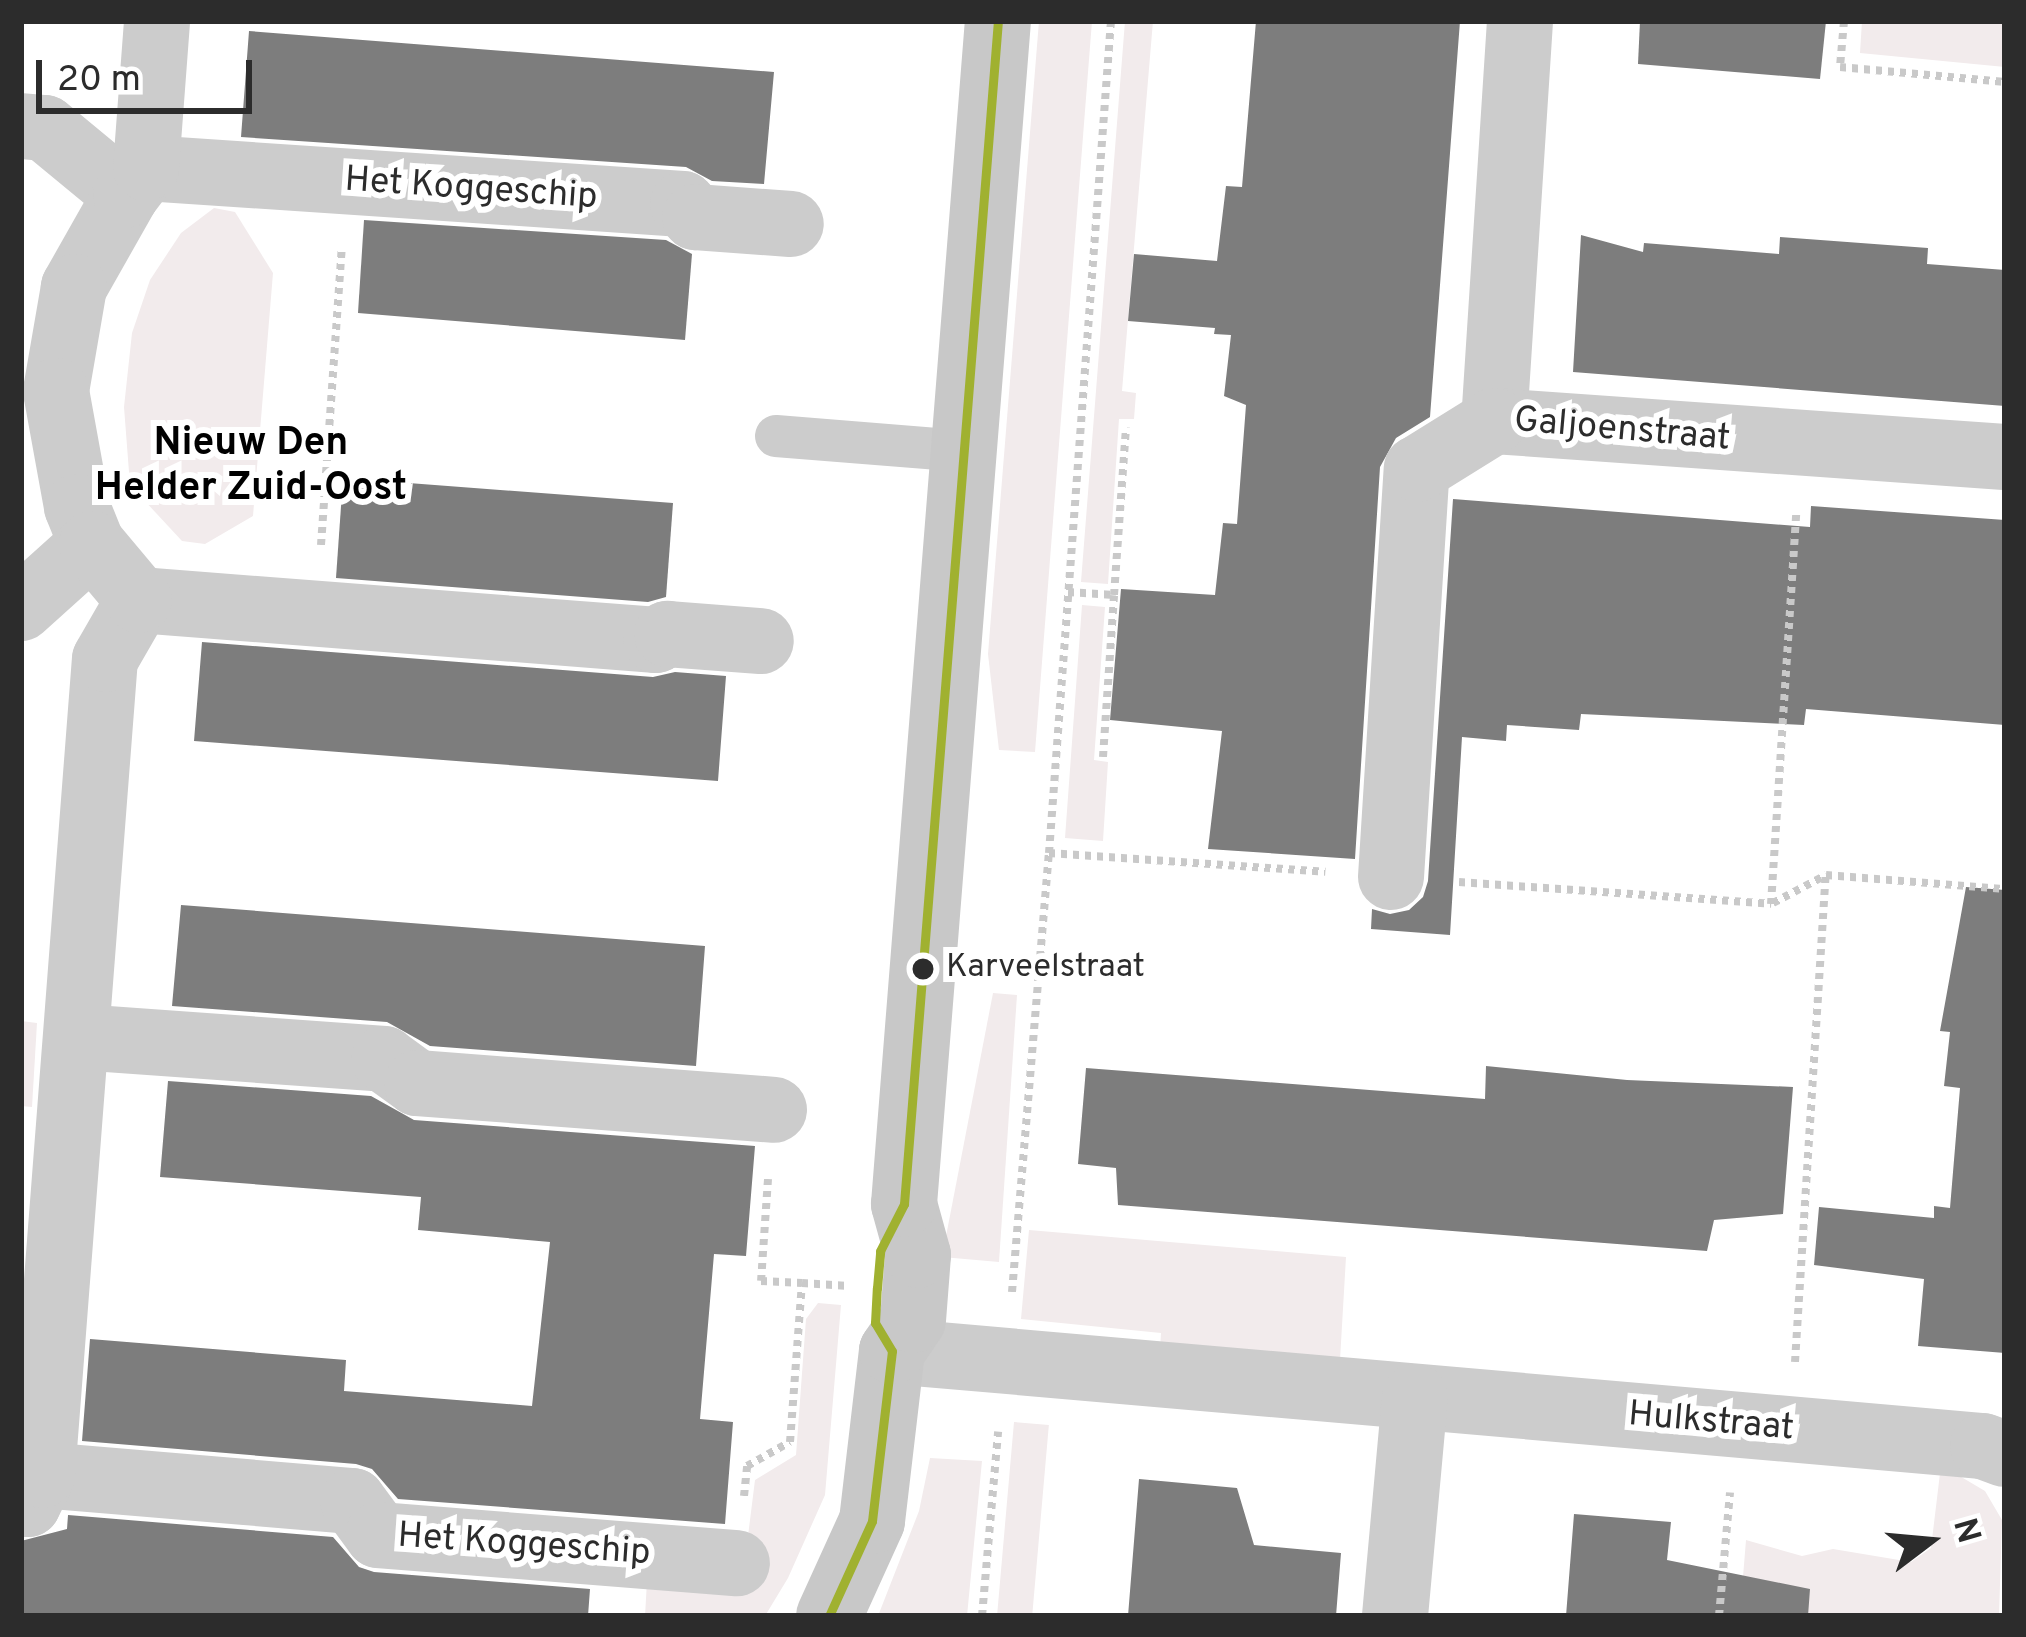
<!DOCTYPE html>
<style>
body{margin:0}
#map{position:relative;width:2026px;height:1637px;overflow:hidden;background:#fff;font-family:Overpass,sans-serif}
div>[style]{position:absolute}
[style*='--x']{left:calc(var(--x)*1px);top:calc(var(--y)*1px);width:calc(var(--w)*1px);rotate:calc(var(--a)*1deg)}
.green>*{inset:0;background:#f2ebec;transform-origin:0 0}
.building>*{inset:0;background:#7d7d7d}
.path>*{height:8px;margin-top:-4px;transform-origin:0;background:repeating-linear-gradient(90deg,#c9c9c9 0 6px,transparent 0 12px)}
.lane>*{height:42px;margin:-21px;padding:0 21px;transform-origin:21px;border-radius:21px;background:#ccc}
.street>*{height:66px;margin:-33px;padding:0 33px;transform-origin:33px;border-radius:33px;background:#ccc}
.secondary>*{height:66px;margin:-33px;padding:0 33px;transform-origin:33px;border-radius:33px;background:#c8c8c8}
.bus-1>*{height:9px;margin:-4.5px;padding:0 4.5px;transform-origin:4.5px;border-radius:4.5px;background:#a0b130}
.dots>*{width:33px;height:33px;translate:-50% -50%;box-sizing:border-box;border:6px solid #fff;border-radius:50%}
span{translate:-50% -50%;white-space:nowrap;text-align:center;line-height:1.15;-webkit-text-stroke:12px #fff;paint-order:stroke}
.bus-label{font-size:33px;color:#2c2c2c}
.left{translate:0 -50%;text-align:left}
.street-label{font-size:36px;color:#2c2c2c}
.neighbourhood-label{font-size:39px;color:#000;font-weight:700}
.frame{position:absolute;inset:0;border:24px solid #2c2c2c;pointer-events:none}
.north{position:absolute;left:1870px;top:1481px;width:120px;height:120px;-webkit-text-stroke:9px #fff;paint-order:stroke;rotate:74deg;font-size:33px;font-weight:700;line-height:48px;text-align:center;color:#2c2c2c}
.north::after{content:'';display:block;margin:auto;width:42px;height:54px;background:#2c2c2c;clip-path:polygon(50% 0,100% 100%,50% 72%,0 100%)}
.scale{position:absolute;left:36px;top:60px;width:216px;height:54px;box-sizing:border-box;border:6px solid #2c2c2c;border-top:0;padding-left:15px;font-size:36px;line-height:42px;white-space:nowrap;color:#2c2c2c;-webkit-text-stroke:9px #fff;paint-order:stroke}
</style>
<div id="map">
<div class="green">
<div style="clip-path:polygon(1039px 21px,1092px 21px,1035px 752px,999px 750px,988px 654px)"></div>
<div style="clip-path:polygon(1125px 21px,1153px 21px,1122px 391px,1136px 393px,1134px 419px,1119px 419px,1108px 584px,1081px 582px)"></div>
<div style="clip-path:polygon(1862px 21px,2005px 21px,2005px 67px,1860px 53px)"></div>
<div style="clip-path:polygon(214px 208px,235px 212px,273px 273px,253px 516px,205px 544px,182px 541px,130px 485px,124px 407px,132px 333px,150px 280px,181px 233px)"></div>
<div style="clip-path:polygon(1082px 605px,1105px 607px,1094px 760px,1108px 762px,1103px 841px,1065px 838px)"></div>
<div style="clip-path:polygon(993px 993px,1017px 995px,999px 1262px,942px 1257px)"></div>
<div style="clip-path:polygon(21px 1021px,37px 1023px,32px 1107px,21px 1106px)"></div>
<div style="clip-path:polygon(1029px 1230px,1346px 1257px,1340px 1360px,1160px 1349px,1161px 1333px,1021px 1319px)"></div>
<div style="clip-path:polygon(818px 1303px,841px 1305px,825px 1495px,788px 1578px,765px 1616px,645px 1616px,647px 1581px,742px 1584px,755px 1480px,796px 1455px,806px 1319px)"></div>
<div style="left:1014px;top:1422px;width:35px;height:194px;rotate:5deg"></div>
<div style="clip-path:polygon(930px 1458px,982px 1461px,967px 1616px,878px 1616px,919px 1511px)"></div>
<div style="clip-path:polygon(1941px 1465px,1985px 1491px,2002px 1520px,1999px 1616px,1766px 1616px,1743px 1577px,1746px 1540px,1802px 1556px,1833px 1549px,1911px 1562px,1931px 1548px)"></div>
</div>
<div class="building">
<div style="clip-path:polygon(1256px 21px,1460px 21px,1430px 417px,1396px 438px,1380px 467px,1355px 859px,1208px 849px,1222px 731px,1110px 720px,1121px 589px,1215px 595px,1223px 523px,1237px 524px,1246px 405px,1224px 396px,1231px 335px,1214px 334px,1215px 328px,1128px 321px,1134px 254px,1217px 261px,1226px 186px,1242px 187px)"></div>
<div style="clip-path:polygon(1640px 21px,1826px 21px,1820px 79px,1638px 64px)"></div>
<div style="clip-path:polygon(249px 31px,774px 72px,764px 184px,712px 181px,686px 167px,241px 137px)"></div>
<div style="clip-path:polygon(364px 220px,666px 240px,692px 254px,685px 340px,358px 313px)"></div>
<div style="clip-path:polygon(1581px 235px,1643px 252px,1644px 243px,1779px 254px,1780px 237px,1928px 248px,1927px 264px,2005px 270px,2005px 406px,1573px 372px)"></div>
<div style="clip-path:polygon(343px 478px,673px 503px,666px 597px,648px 602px,336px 578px)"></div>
<div style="clip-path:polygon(1453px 499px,1810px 527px,1811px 506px,2005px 520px,2005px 725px,1806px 709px,1804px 725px,1581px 714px,1579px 730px,1507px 725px,1506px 741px,1462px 737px,1450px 935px,1371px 929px,1372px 909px,1390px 914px,1409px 910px,1423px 897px,1428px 881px)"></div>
<div style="clip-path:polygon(202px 642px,653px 677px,675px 672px,726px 676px,718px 781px,194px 741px)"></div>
<div style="clip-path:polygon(1966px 887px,2005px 890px,2005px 1353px,1918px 1346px,1924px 1279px,1814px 1265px,1819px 1207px,1934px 1218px,1934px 1206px,1950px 1208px,1960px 1088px,1944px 1086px,1950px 1032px,1940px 1031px)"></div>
<div style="clip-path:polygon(181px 905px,705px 946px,696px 1066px,430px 1046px,387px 1022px,172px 1006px)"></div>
<div style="clip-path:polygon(1486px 1066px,1627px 1080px,1793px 1087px,1783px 1214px,1714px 1220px,1707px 1251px,1118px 1205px,1116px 1168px,1078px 1164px,1086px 1068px,1485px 1099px)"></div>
<div style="clip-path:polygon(168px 1081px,371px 1096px,414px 1120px,755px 1146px,746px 1256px,714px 1254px,700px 1419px,733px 1422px,725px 1524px,398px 1499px,372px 1469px,356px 1464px,82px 1441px,90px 1339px,346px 1360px,344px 1391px,532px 1406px,550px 1242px,418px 1230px,421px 1197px,160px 1177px)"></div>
<div style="clip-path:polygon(1139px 1479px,1237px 1488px,1254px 1545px,1341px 1553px,1336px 1616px,1128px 1616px)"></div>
<div style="clip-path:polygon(1574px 1514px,1671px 1522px,1667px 1560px,1810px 1589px,1808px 1616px,1566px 1616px)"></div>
<div style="clip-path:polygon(68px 1515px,333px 1537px,359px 1567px,374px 1572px,590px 1589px,588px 1616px,21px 1616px,21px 1541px,67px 1529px)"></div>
</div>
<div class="path">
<div style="--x:1844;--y:21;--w:46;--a:95"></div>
<div style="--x:1840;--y:67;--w:166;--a:5.2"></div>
<div style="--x:321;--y:545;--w:298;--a:-86"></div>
<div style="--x:1068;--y:592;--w:46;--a:3.7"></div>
<div style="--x:1114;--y:595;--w:168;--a:-85.9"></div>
<div style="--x:1103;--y:757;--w:162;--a:-86.1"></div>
<div style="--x:1049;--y:853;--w:834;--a:-85.74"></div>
<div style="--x:1459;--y:882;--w:313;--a:4"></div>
<div style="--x:1771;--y:904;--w:392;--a:-86.3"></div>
<div style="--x:1773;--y:903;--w:60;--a:-27.8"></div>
<div style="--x:768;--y:1179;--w:102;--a:93.9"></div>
<div style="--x:761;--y:1281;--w:41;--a:2.8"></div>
<div style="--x:1012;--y:1292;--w:441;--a:-85.2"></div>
<div style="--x:1049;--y:853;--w:277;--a:3.9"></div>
<div style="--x:1795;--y:1362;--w:488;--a:-86.4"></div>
<div style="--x:1826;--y:875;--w:180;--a:4.5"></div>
<div style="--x:744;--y:1496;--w:30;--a:-84"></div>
<div style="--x:747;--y:1466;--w:49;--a:-29.2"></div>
<div style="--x:790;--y:1442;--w:159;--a:-85.7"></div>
<div style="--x:802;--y:1283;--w:47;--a:3.7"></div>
<div style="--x:982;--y:1616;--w:185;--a:-85"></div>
<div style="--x:1719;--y:1616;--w:124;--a:-84.9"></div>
</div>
<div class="lane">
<div style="--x:776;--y:436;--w:189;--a:4.6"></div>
</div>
<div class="street">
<div style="--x:1520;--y:21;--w:401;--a:93.7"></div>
<div style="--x:1494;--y:421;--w:512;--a:4.03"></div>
<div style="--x:21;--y:126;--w:24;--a:5"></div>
<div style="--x:45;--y:128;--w:105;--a:39.6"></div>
<div style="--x:126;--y:195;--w:106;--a:119.5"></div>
<div style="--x:74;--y:287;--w:106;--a:99.8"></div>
<div style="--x:56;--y:391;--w:118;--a:79.7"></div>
<div style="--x:77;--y:507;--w:40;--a:68"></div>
<div style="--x:92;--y:544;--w:96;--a:138"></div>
<div style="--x:146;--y:168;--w:538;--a:3.84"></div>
<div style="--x:683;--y:204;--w:18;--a:47"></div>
<div style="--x:695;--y:217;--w:96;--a:4.2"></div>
<div style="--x:126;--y:195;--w:34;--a:-53"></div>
<div style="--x:146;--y:168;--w:147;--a:-85.7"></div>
<div style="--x:139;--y:600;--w:519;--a:4.42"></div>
<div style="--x:656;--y:640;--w:13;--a:-29"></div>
<div style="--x:667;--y:634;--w:94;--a:4.3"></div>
<div style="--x:1391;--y:877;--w:409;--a:-86.4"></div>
<div style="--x:1417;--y:469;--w:91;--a:-31.9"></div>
<div style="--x:79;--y:1037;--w:306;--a:4.1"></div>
<div style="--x:384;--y:1059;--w:41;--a:36"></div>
<div style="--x:417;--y:1083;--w:358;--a:4.3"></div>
<div style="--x:892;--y:1351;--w:1095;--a:4.98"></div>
<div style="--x:1983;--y:1446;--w:23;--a:20"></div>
<div style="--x:42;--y:1475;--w:312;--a:4.8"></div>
<div style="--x:353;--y:1501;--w:42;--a:53.7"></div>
<div style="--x:378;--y:1535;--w:360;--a:4.5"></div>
<div style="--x:21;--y:1503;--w:7;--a:8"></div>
<div style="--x:28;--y:1504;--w:32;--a:-64"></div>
<div style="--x:42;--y:1475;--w:818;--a:-85.59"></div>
<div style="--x:105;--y:659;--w:68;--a:-60"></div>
<div style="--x:139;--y:600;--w:73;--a:-130"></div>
<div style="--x:1395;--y:1616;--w:220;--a:-84.8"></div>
</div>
<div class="secondary">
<div style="--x:829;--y:1616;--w:104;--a:-65.6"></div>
<div style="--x:872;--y:1521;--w:171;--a:-83.3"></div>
<div style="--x:892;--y:1351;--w:37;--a:-56"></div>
<div style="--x:913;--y:1320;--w:65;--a:-85.6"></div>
<div style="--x:918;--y:1255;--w:53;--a:-105.4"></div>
<div style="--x:904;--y:1204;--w:1187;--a:-85.46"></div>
</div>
<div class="bus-1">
<div style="--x:829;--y:1616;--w:104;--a:-65.6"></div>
<div style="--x:872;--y:1521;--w:171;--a:-83.3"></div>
<div style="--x:892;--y:1351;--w:33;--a:-121"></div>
<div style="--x:875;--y:1323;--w:35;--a:-87"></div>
<div style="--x:877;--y:1288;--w:37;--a:-85"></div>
<div style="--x:880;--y:1251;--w:53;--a:-62.9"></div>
<div style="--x:904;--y:1204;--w:1187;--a:-85.46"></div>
</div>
<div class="dots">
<div style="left:923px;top:969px;background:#2c2c2c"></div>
</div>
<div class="bus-label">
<span class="left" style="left:946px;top:969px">Karveelstraat</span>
</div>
<div class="street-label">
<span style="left:471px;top:190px;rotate:4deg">Het Koggeschip</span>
<span style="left:1622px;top:431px;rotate:5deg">Galjoenstraat</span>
<span style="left:1711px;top:1423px;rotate:5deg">Hulkstraat</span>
<span style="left:524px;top:1546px;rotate:4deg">Het Koggeschip</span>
</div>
<div class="neighbourhood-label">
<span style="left:251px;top:468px">Nieuw Den<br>Helder Zuid-Oost</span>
</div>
<div class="frame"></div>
<div class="north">N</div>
<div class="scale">20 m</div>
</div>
